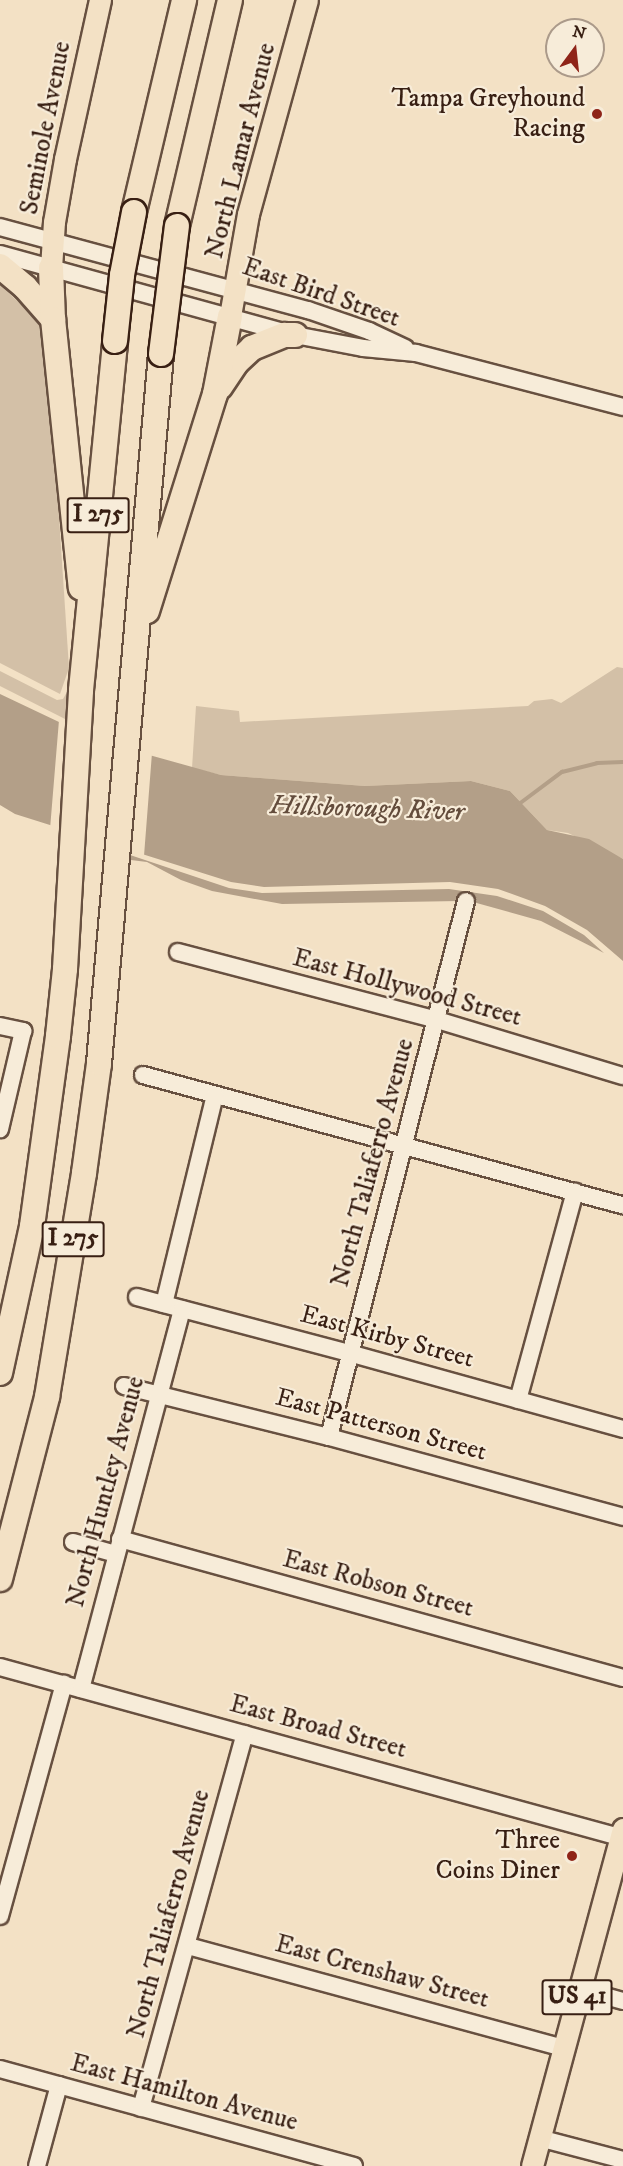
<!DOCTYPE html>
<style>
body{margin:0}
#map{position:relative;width:623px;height:2166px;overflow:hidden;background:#f3e1c5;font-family:"IM FELL DW Pica",serif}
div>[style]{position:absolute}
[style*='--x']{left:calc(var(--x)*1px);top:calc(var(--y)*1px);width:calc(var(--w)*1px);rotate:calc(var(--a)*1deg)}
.green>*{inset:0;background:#d3c0a7}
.water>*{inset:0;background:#b39f88}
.pier>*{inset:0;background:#f3e1c5}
.stream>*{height:4px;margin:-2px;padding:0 2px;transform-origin:2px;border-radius:2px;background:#b39f88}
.roads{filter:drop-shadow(2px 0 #675040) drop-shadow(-2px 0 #675040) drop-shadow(0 2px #675040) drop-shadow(0 -2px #675040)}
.minor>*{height:16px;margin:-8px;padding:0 8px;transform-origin:8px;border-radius:8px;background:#f7ecd9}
.major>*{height:21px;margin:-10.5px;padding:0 10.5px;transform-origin:10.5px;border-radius:10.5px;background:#f3e1c5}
.highway>*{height:24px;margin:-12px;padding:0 12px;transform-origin:12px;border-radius:12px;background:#f3e1c5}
.bridges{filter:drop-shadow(2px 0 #381f13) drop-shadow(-2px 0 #381f13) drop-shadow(0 2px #381f13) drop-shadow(0 -2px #381f13)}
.highway-bridge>*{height:24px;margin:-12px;padding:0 12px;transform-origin:12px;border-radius:12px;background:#f3e1c5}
.dots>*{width:16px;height:16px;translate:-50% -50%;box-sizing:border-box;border:3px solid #f7ecd9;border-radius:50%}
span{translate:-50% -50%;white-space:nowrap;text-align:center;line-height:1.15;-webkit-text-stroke:4.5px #f7ecd9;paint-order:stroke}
.shield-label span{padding:2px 4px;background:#f7ecd9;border:2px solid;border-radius:4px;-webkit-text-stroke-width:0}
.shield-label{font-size:24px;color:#381f13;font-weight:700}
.poi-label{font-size:26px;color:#381f13}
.right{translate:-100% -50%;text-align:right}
.street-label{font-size:26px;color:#381f13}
.water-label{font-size:27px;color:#634c3c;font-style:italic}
.north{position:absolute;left:545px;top:18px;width:60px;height:60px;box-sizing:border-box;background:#f7ecd9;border:2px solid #ab9a8a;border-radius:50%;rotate:15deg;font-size:16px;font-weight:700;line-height:24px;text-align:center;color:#381f13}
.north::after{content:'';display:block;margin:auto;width:21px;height:27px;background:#8f2418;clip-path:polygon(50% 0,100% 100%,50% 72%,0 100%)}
</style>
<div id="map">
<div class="green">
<div style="clip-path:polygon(0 285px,27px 310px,47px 335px,69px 668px,60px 694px,0 663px)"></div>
<div style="clip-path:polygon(617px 667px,623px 668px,623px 859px,568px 833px,547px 830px,510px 791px,471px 781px,365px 786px,221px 775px,192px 768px,196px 706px,239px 711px,240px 722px,528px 706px,534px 701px,552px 699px,561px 703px)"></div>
<div style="clip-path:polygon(0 671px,57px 700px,63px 699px,67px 692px,67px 720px,0 686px)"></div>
</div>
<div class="water">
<div style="clip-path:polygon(0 694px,99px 741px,221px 775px,365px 786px,471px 781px,510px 791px,547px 830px,589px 839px,623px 859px,623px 961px,587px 930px,545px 906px,498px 889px,450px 882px,264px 887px,231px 882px,15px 814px,0 805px)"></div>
<div style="clip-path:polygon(124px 853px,229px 888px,262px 893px,449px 889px,497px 896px,543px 911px,584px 935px,604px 953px,541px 921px,473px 902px,474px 896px,462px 893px,459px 901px,282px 904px,212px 891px,181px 880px,147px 862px,123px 859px)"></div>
</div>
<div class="pier">
<div style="clip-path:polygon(59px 720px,100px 738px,152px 753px,144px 856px,50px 829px)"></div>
</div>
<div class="stream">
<div style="--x:519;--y:804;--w:54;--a:-36.7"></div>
<div style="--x:562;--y:772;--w:36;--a:-14"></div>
<div style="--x:597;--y:763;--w:26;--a:-2"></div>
</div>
<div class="roads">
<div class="minor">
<div style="--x:0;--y:227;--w:319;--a:15.1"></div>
<div style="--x:308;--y:310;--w:65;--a:19"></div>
<div style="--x:369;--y:331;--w:40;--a:25"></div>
<div style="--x:0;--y:254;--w:306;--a:15.4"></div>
<div style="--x:295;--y:335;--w:69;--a:10.8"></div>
<div style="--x:363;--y:348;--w:53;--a:5.4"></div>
<div style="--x:416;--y:353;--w:214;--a:14.6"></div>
<div style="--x:178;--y:952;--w:268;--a:14.7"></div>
<div style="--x:437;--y:1020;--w:194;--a:16.8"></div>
<div style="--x:0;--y:1026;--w:24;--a:12"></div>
<div style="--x:23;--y:1031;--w:101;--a:103.2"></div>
<div style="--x:143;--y:1075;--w:497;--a:15.2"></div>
<div style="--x:137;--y:1297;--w:219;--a:14.8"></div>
<div style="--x:349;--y:1353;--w:284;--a:15.5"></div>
<div style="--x:164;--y:1304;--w:215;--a:-76.3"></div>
<div style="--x:124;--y:1386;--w:211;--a:14"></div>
<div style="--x:329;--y:1437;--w:305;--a:15.2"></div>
<div style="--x:518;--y:1400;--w:216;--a:-74.7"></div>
<div style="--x:329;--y:1437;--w:553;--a:-75.66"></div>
<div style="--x:120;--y:1539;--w:522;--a:15.45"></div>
<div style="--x:73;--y:1542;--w:45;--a:15.6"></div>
<div style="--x:0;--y:1667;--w:646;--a:15.35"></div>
<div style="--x:81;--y:1689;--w:393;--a:-75.1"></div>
<div style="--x:0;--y:1916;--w:241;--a:-74.6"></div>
<div style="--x:188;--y:1946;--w:390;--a:15.2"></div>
<div style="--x:580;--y:1989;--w:45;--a:15.6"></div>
<div style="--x:0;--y:2069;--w:367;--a:15.3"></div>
<div style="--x:141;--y:2108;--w:388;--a:-74.5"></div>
<div style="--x:539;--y:2138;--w:87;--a:14.7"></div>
<div style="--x:37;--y:2166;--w:84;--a:-74.8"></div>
</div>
<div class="major">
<div style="--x:51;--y:268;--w:46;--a:-86.3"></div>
<div style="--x:54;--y:222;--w:64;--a:-80.1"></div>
<div style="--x:65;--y:159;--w:163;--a:-77.6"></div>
<div style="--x:230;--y:316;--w:104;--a:-80"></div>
<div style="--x:248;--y:214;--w:222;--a:-74.6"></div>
<div style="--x:532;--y:2166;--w:349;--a:-74.9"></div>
</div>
<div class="highway">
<div style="--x:134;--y:212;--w:218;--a:-76.7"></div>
<div style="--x:177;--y:226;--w:232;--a:-76.8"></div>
<div style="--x:0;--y:266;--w:33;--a:40"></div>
<div style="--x:25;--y:287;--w:43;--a:48.8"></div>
<div style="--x:51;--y:268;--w:51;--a:87.8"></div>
<div style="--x:53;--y:319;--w:270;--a:84.1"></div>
<div style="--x:220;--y:387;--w:30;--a:-56"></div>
<div style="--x:237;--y:362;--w:21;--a:-43"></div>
<div style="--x:252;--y:348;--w:35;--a:-22"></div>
<div style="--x:285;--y:335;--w:10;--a:0"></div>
<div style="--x:147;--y:611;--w:227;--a:-72.6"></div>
<div style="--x:215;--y:394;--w:79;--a:-79.1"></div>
<div style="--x:0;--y:1373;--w:150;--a:-77.7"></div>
<div style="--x:32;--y:1226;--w:192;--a:-82.2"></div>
<div style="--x:58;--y:1036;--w:67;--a:-84"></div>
<div style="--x:65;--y:969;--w:279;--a:-86.7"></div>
<div style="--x:81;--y:690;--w:351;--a:-84.4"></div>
<div style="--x:0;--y:1579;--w:188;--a:-75.5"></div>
<div style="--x:47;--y:1397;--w:227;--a:-80.6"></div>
<div style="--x:84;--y:1173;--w:111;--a:-82.2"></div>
<div style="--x:99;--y:1063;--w:712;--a:-85"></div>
</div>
</div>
<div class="bridges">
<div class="highway-bridge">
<div style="--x:115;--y:341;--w:66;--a:-83.9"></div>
<div style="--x:122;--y:275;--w:64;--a:-79.2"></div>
<div style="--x:161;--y:354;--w:129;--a:-82.9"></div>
</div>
</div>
<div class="dots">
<div style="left:597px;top:114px;background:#8f2418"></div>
<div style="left:572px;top:1856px;background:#8f2418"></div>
</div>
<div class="shield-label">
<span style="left:98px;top:515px">I 275</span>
<span style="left:73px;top:1239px">I 275</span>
<span style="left:577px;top:1997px">US 41</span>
</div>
<div class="poi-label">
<span class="right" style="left:585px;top:114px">Tampa Greyhound<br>Racing</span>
<span class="right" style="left:560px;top:1856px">Three<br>Coins Diner</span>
</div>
<div class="street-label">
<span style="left:46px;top:128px;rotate:-79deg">Seminole Avenue</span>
<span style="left:241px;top:151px;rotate:-76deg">North Lamar Avenue</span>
<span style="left:321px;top:293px;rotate:19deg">East Bird Street</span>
<span style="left:407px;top:988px;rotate:15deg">East Hollywood Street</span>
<span style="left:373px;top:1163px;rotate:-75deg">North Taliaferro Avenue</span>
<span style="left:387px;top:1337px;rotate:15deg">East Kirby Street</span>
<span style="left:381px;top:1425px;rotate:15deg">East Patterson Street</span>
<span style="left:106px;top:1492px;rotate:-75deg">North Huntley Avenue</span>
<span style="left:378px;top:1584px;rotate:15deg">East Robson Street</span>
<span style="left:318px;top:1727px;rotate:15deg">East Broad Street</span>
<span style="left:169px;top:1914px;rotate:-75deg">North Taliaferro Avenue</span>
<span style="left:382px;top:1972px;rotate:15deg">East Crenshaw Street</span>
<span style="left:184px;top:2093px;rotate:15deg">East Hamilton Avenue</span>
</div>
<div class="water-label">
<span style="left:367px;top:809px;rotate:2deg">Hillsborough River</span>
</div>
<div class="north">N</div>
</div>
